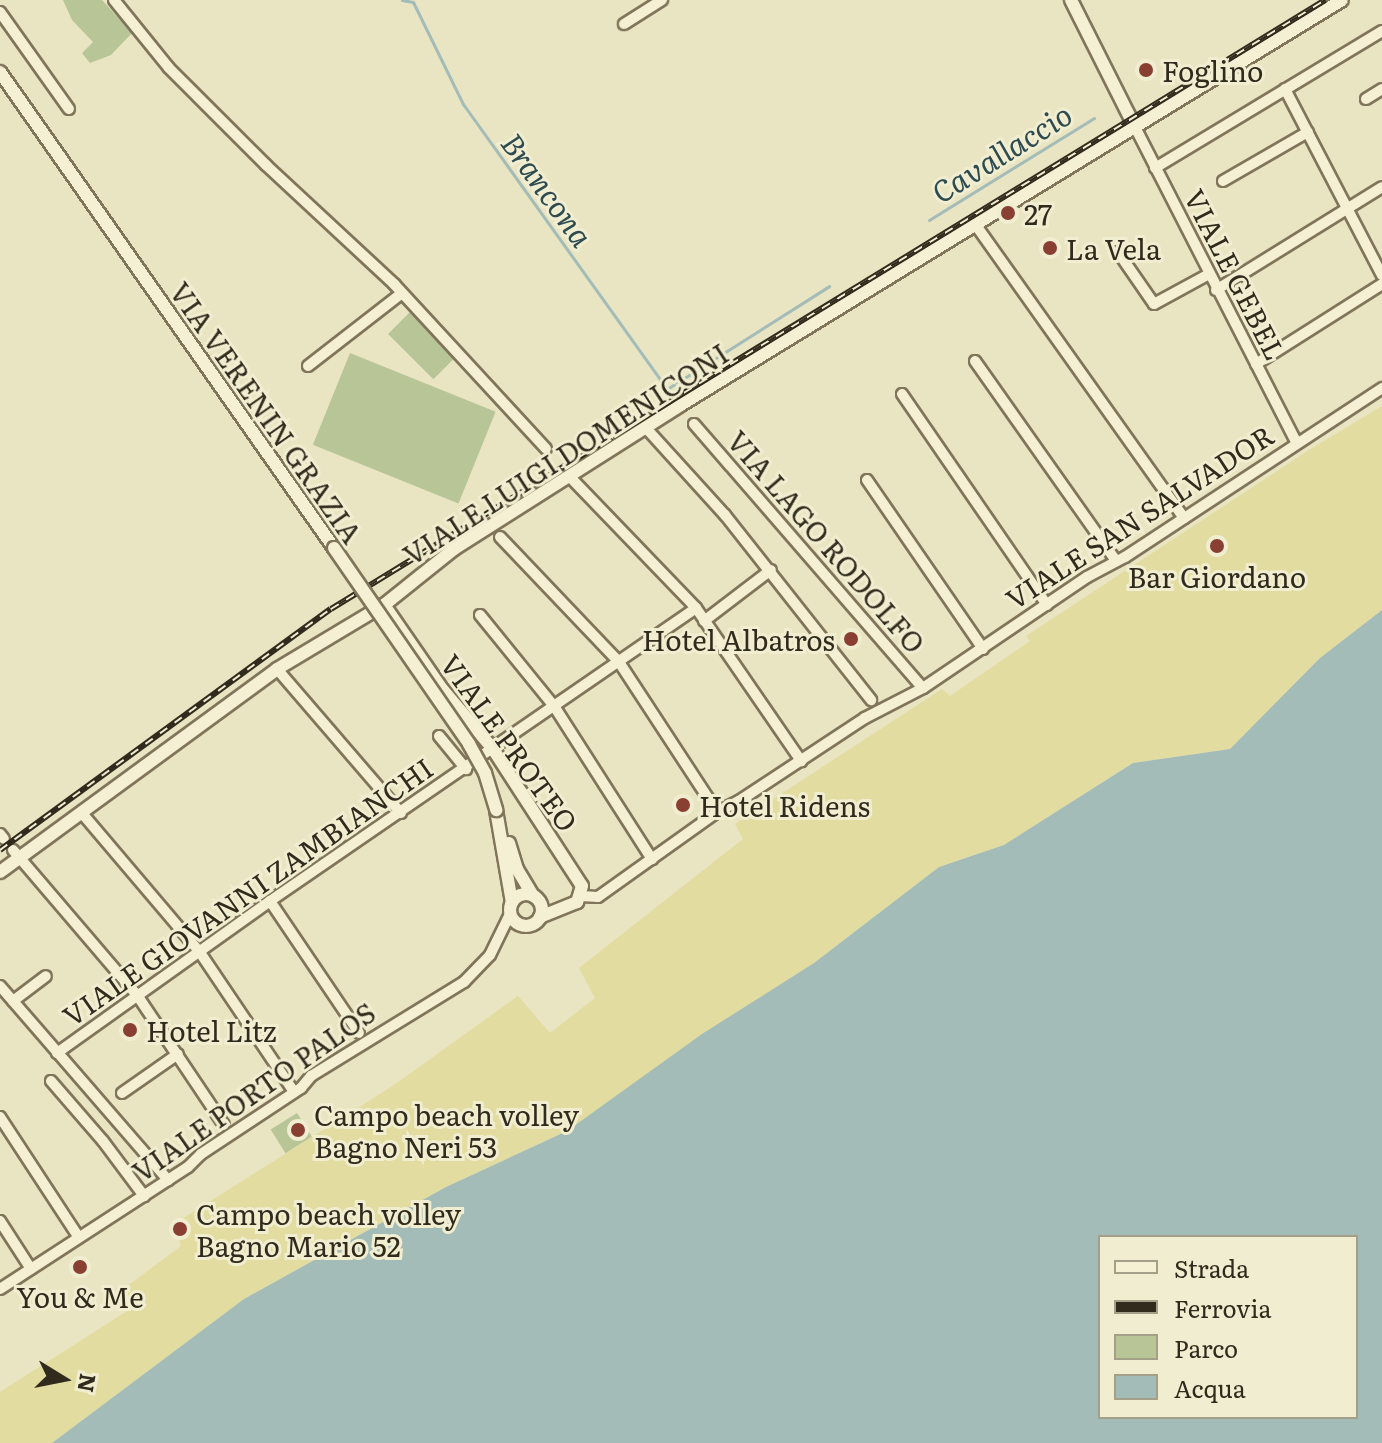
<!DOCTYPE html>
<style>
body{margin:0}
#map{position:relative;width:1382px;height:1443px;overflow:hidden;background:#e9e4c1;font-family:Literata,serif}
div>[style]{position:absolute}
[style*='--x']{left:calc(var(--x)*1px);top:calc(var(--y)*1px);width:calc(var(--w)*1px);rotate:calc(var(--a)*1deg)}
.green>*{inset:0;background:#b8c597;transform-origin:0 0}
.sand>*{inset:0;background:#e2dca1}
.water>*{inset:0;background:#a3bcb8}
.stream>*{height:3px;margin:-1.5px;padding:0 1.5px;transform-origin:1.5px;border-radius:1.5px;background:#a3bcb8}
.roads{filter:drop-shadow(2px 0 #80755b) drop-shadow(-2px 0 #80755b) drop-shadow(0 2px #80755b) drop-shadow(0 -2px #80755b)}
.minor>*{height:10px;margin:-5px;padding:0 5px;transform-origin:5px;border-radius:5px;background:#f5f0d3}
.tertiary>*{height:12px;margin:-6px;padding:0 6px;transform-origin:6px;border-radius:6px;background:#f5f0d3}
.tertiary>.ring{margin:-6px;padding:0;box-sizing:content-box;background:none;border:12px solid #f5f0d3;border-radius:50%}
.rail>*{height:6px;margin-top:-3px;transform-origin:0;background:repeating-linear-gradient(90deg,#f1edd0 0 9px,#312b1d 0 18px);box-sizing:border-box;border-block:2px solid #312b1d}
.bridges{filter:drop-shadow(2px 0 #80755b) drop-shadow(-2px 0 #80755b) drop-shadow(0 2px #80755b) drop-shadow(0 -2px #80755b)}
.tertiary-bridge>*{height:12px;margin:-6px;padding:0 6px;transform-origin:6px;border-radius:6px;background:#f5f0d3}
.dots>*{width:22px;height:22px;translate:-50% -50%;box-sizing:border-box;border:4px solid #f1edd0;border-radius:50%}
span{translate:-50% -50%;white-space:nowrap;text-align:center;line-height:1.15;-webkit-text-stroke:6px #f1edd0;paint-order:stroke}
.poi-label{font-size:28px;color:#312b1d}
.left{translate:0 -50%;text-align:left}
.right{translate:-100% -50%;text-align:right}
.street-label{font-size:28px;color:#312b1d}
.water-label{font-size:30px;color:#2e4c50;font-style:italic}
.legend{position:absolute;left:1098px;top:1235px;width:260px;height:184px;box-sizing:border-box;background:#f1edd0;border:2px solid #a49f88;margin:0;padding:10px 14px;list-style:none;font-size:24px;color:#312b1d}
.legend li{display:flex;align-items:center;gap:16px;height:40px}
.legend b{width:40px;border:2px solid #a49f88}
.north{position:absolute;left:24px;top:1339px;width:80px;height:80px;-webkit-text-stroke:6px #f1edd0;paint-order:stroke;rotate:100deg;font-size:22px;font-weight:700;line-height:32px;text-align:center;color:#312b1d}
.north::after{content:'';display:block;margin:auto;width:28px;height:36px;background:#312b1d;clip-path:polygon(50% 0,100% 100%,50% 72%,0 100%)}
</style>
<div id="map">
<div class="green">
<div style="clip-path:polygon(63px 0,102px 0,132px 33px,111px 55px,90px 63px,82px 53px,93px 42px,72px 20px)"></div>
<div style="left:410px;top:312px;width:64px;height:31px;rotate:45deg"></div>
<div style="left:350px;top:353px;width:157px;height:99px;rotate:22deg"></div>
<div style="left:297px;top:1113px;width:28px;height:31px;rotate:58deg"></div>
</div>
<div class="sand">
<div style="clip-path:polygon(1382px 406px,1382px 610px,1320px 658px,1230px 749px,1133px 763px,1004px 845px,939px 867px,814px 963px,702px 1035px,567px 1131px,446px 1187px,244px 1299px,52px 1443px,0 1443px,0 1392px,132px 1308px,126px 1287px,181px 1246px,174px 1224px,394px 1085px,518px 996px,550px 1033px,595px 998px,579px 968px,743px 839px,735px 824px,942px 689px,950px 696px,1030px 641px,1026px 636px,1309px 450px)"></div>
</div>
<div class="water">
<div style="clip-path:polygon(evenodd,1382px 610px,1382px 1443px,52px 1443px,244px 1299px,446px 1187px,567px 1131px,702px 1034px,814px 963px,939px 867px,1004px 845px,1133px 763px,1230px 749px,1320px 658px,1382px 610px,1100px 1237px,1356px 1237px,1356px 1417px,1100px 1417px,1100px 1237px)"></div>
</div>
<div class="stream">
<div style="--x:402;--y:0;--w:11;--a:10"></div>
<div style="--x:413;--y:2;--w:114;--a:63.9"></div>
<div style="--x:463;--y:104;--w:350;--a:54.4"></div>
<div style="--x:667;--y:389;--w:192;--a:-32.4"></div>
<div style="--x:929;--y:220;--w:194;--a:-31.7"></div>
</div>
<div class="roads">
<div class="minor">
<div style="--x:114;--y:0;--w:87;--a:51"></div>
<div style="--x:169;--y:68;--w:137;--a:45"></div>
<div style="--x:266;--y:165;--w:175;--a:42.9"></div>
<div style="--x:394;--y:284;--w:224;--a:47.3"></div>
<div style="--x:0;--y:12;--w:119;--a:54.6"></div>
<div style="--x:624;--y:24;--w:45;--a:-32.3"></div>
<div style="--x:1285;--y:89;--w:210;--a:62.5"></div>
<div style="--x:1366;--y:99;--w:19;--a:-32"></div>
<div style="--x:1135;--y:127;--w:354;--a:62.9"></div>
<div style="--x:1155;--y:168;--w:265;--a:-31.1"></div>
<div style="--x:1223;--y:181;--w:98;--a:-30"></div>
<div style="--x:975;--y:224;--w:361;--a:54.6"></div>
<div style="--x:1118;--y:252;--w:63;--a:55.3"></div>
<div style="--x:1154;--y:304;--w:63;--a:-28.6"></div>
<div style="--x:1216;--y:290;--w:195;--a:-31.8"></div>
<div style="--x:975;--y:361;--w:245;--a:54.8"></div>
<div style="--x:1256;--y:364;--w:149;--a:-32.4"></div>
<div style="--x:308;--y:366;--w:119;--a:-37.8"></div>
<div style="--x:902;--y:394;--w:256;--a:55.5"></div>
<div style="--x:694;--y:424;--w:349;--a:49.1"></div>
<div style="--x:646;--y:428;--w:118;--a:47.8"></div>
<div style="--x:725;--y:515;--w:236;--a:51.7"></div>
<div style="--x:570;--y:477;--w:182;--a:46.1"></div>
<div style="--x:696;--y:608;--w:186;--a:55.5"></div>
<div style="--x:867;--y:480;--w:205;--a:55.5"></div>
<div style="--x:500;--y:537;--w:173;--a:46.4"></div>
<div style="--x:619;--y:662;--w:179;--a:56.8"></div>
<div style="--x:480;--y:615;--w:117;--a:50.9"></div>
<div style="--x:554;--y:706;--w:182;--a:57.4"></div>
<div style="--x:704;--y:621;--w:84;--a:-37.3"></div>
<div style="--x:277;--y:669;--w:190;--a:49.3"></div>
<div style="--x:439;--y:736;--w:43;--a:50.7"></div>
<div style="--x:81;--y:812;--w:182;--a:49.7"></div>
<div style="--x:199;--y:951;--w:170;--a:56"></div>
<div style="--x:0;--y:834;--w:6;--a:51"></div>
<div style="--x:13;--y:850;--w:191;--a:49.5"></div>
<div style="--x:137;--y:995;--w:156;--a:56.2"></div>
<div style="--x:581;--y:896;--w:17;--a:3"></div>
<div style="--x:598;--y:897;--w:146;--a:-35.5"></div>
<div style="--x:717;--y:812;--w:25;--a:-27"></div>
<div style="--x:739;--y:801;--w:151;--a:-33.4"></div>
<div style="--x:865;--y:718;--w:65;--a:-27.3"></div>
<div style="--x:923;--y:688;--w:198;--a:-34.1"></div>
<div style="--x:1087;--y:577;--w:43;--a:-27.8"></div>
<div style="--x:1125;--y:557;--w:308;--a:-33.3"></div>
<div style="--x:270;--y:901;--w:159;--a:56"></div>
<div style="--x:0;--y:986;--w:257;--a:49.1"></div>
<div style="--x:13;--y:1001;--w:41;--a:-37.1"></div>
<div style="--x:57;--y:1053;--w:262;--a:-35.5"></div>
<div style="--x:270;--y:901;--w:517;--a:-34.52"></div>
<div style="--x:51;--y:1081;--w:79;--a:49.1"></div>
<div style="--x:103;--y:1141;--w:69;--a:53.3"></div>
<div style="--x:122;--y:1093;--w:68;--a:-34.9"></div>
<div style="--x:0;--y:1117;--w:142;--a:56.8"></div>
<div style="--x:0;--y:1221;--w:57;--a:57.1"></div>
<div style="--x:0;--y:1289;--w:224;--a:-33"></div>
<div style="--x:188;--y:1167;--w:18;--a:-45"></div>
<div style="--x:201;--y:1154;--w:120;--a:-33.4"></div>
<div style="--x:301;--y:1088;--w:16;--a:-50"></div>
<div style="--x:311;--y:1076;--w:180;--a:-31.6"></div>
<div style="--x:464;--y:982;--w:37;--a:-46"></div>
<div style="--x:490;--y:955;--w:48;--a:-64"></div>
</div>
<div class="tertiary">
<div style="--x:1071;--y:0;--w:142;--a:63.3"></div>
<div style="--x:0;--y:72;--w:581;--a:54.94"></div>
<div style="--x:384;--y:605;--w:102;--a:55.4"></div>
<div style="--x:442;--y:689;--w:79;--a:49.6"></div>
<div style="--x:493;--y:749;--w:163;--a:57"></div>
<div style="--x:582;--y:886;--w:17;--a:107"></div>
<div style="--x:577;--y:902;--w:40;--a:158"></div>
<div style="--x:496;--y:810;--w:94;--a:80.2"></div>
<div style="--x:509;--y:843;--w:27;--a:73"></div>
<div style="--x:517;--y:869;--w:31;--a:59"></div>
<div style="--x:0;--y:872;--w:343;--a:-36.2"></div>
<div style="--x:277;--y:669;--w:125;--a:-30.9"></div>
<div style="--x:384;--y:605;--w:90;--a:-38.7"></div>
<div style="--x:454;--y:549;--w:267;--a:-32.4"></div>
<div style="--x:679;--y:406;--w:777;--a:-31.48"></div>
<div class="ring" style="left:510px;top:894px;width:20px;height:20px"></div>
</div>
</div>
<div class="rail">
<div style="--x:0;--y:850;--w:409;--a:-36.1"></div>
<div style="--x:331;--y:609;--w:1166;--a:-31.49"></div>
</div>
<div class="bridges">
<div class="tertiary-bridge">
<div style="--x:334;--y:548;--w:238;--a:55.4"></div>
<div style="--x:469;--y:744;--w:33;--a:61"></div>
<div style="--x:485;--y:773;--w:39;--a:73"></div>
</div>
</div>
<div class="dots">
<div style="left:1146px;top:70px;background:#893f31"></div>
<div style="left:1008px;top:213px;background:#893f31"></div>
<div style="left:1050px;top:248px;background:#893f31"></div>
<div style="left:1217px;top:546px;background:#893f31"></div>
<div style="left:851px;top:639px;background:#893f31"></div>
<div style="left:683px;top:805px;background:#893f31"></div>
<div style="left:130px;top:1030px;background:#893f31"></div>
<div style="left:298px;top:1130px;background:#893f31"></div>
<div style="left:180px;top:1229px;background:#893f31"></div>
<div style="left:80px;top:1267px;background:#893f31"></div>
</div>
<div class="poi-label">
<span class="left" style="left:1162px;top:70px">Foglino</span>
<span class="left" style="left:1024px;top:213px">27</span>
<span class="left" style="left:1066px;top:248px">La Vela</span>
<span style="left:1217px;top:576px">Bar Giordano</span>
<span class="right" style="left:835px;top:639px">Hotel Albatros</span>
<span class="left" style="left:699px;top:805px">Hotel Ridens</span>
<span class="left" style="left:146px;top:1030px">Hotel Litz</span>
<span class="left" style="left:314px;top:1130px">Campo beach volley<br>Bagno Neri 53</span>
<span class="left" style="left:196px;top:1229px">Campo beach volley<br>Bagno Mario 52</span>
<span style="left:80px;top:1296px">You &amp; Me</span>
</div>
<div class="street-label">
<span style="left:1236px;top:274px;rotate:63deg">VIALE GEBEL</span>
<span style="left:267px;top:412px;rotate:55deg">VIA VERENIN GRAZIA</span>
<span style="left:565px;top:453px;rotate:-33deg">VIALE LUIGI DOMENICONI</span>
<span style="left:1139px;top:516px;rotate:-33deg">VIALE SAN SALVADOR</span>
<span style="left:827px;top:541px;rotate:49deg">VIA LAGO RODOLFO</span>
<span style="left:510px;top:742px;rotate:54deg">VIALE PROTEO</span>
<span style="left:247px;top:891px;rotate:-35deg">VIALE GIOVANNI ZAMBIANCHI</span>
<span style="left:253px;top:1091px;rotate:-35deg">VIALE PORTO PALOS</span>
</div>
<div class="water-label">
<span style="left:1001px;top:152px;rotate:-32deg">Cavallaccio</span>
<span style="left:548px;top:189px;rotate:54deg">Brancona</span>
</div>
<ul class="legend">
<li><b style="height:10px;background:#f5f0d3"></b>Strada</li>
<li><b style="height:10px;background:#312b1d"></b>Ferrovia</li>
<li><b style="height:22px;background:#b8c597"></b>Parco</li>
<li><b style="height:22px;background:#a3bcb8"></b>Acqua</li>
</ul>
<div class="north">N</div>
</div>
